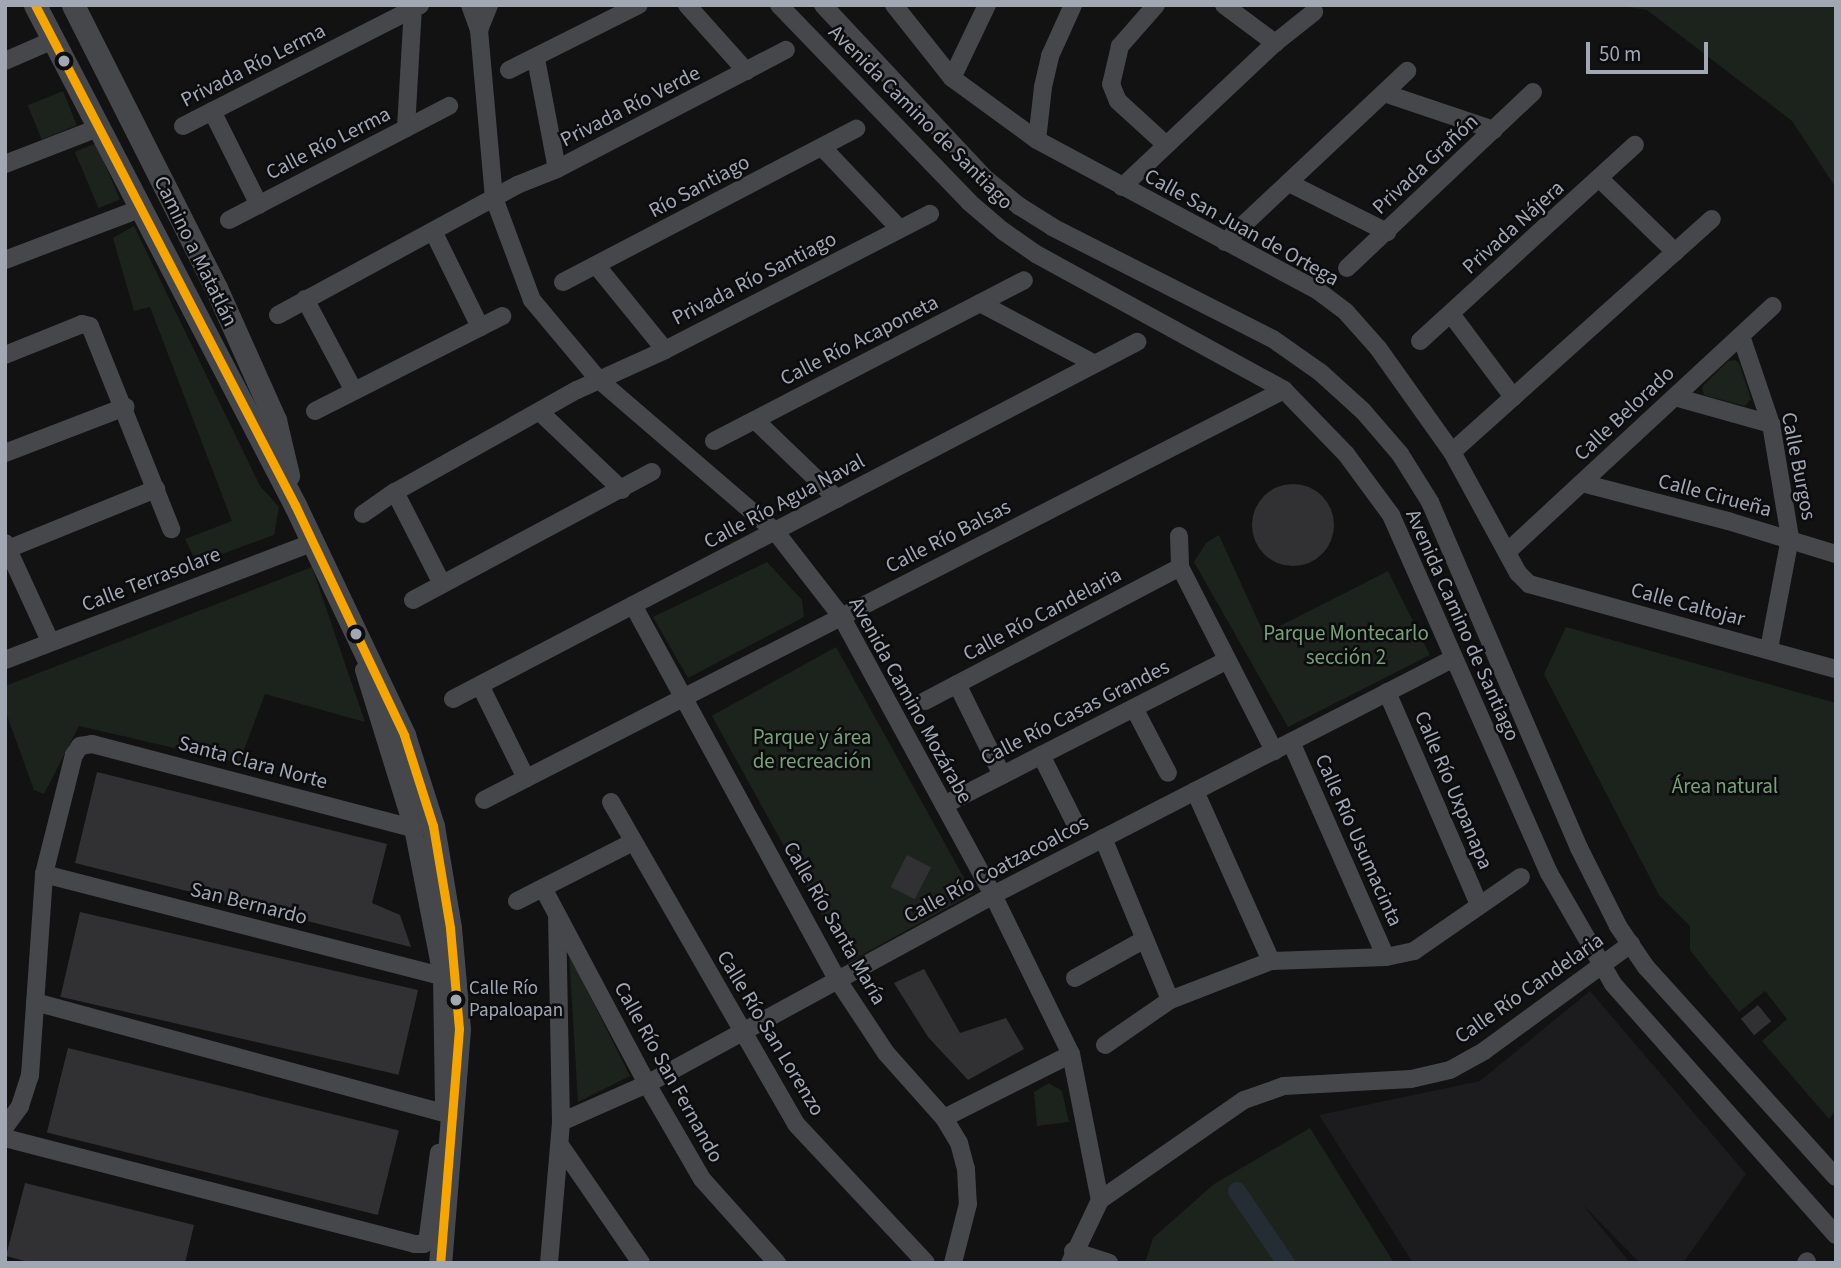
<!DOCTYPE html>
<meta charset="utf-8">
<style>
body{margin:0}
#map{position:relative;width:1841px;height:1268px;overflow:hidden;background:#121212;font-family:"Source Sans 3",sans-serif}
div>[style]{position:absolute}
[style*='--x']{left:calc(var(--x)*1px);top:calc(var(--y)*1px);width:calc(var(--w)*1px);rotate:calc(var(--a)*1deg)}
.built>*{inset:0;background:#1c1c1e}
.green>*{inset:0;background:#1c221c;transform-origin:0 0}
.canal>*{height:18px;margin:-9px;padding:0 9px;transform-origin:9px;border-radius:9px;background:#252d34}
.building>*{inset:0;background:#313133;transform-origin:0 0}
.round{border-radius:50%}
.minor>*{height:18px;margin:-9px;padding:0 9px;transform-origin:9px;border-radius:9px;background:#46474b}
.tertiary>*{height:23px;margin:-11.5px;padding:0 11.5px;transform-origin:11.5px;border-radius:11.5px;background:#46474b}
.bus-1>*{height:9px;margin:-4.5px;padding:0 4.5px;transform-origin:4.5px;border-radius:4.5px;background:#f7a600}
.dots>*{width:19px;height:19px;translate:-50% -50%;box-sizing:border-box;border:4px solid #0c0c0e;border-radius:50%}
span{translate:-50% -50%;white-space:nowrap;text-align:center;line-height:1.15;-webkit-text-stroke:5px #0c0c0e;paint-order:stroke}
.bus-label{font-size:19px;color:#a1a8b4}
.left{translate:0 -50%;text-align:left}
.street-label{font-size:21px;color:#a1a8b4}
.park-label{font-size:21px;color:#77a178}
.frame{position:absolute;inset:0;border:7px solid #a1a8b4;pointer-events:none}
.scale{position:absolute;left:1586px;top:42px;width:122px;height:32px;box-sizing:border-box;border:4px solid #a1a8b4;border-top:0;padding-left:9px;font-size:21px;line-height:24px;white-space:nowrap;color:#a1a8b4;-webkit-text-stroke:5px #0c0c0e;paint-order:stroke}
</style>
<div id="map">
<div class="built">
<div style="clip-path:polygon(1590px 991px,1746px 1174px,1683px 1263px,1640px 1263px,1582px 1204px,1630px 1263px,1413px 1263px,1319px 1115px,1480px 1081px)"></div>
</div>
<div class="green">
<div style="clip-path:polygon(1616px 5px,1836px 5px,1836px 188px,1792px 121px,1647px 10px)"></div>
<div style="left:63px;top:91px;width:37px;height:38px;rotate:68deg"></div>
<div style="left:96px;top:143px;width:61px;height:23px;rotate:67deg"></div>
<div style="clip-path:polygon(134px 226px,260px 486px,279px 507px,274px 535px,197px 563px,185px 539px,232px 521px,150px 307px,134px 311px,113px 238px)"></div>
<div style="clip-path:polygon(1735px 360px,1739px 363px,1751px 399px,1745px 406px,1704px 395px,1702px 387px,1728px 361px)"></div>
<div style="clip-path:polygon(1219px 535px,1264px 634px,1388px 571px,1430px 655px,1288px 727px,1194px 562px,1206px 543px)"></div>
<div style="clip-path:polygon(767px 562px,802px 600px,804px 617px,688px 678px,653px 617px)"></div>
<div style="clip-path:polygon(312px 567px,365px 722px,265px 694px,239px 763px,79px 726px,44px 794px,34px 790px,5px 710px,5px 686px)"></div>
<div style="clip-path:polygon(1566px 627px,1836px 703px,1836px 1109px,1829px 1119px,1762px 1041px,1787px 1019px,1765px 991px,1739px 1012px,1690px 950px,1690px 926px,1659px 895px,1544px 674px)"></div>
<div style="left:836px;top:647px;width:282px;height:142px;rotate:61deg"></div>
<div style="clip-path:polygon(569px 954px,630px 1076px,578px 1102px)"></div>
<div style="clip-path:polygon(1049px 1083px,1062px 1091px,1069px 1122px,1037px 1126px,1034px 1092px)"></div>
<div style="clip-path:polygon(1310px 1128px,1394px 1263px,1145px 1263px,1153px 1238px,1214px 1184px)"></div>
</div>
<div class="canal">
<div style="--x:1237;--y:1191;--w:87;--a:55.8"></div>
</div>
<div class="building">
<div class="round" style="left:1252px;top:484px;width:82px;height:82px"></div>
<div style="clip-path:polygon(97px 772px,387px 844px,372px 903px,400px 915px,411px 947px,75px 863px)"></div>
<div style="left:907px;top:855px;width:27px;height:36px;rotate:27deg"></div>
<div style="left:80px;top:912px;width:347px;height:87px;rotate:13deg"></div>
<div style="clip-path:polygon(924px 969px,960px 1033px,1006px 1018px,1024px 1049px,968px 1080px,928px 1037px,894px 983px)"></div>
<div style="left:1758px;top:1005px;width:21px;height:22px;rotate:51deg"></div>
<div style="left:68px;top:1048px;width:341px;height:87px;rotate:14deg"></div>
<div style="clip-path:polygon(25px 1183px,194px 1225px,185px 1263px,32px 1263px,6px 1256px)"></div>
</div>
<div class="minor">
<div style="--x:470;--y:5;--w:27;--a:70"></div>
<div style="--x:479;--y:30;--w:169;--a:84.9"></div>
<div style="--x:494;--y:198;--w:109;--a:69.6"></div>
<div style="--x:532;--y:300;--w:103;--a:50.1"></div>
<div style="--x:598;--y:379;--w:233;--a:40.7"></div>
<div style="--x:775;--y:531;--w:108;--a:52.2"></div>
<div style="--x:841;--y:616;--w:318;--a:61.4"></div>
<div style="--x:993;--y:895;--w:177;--a:63.9"></div>
<div style="--x:1071;--y:1054;--w:149;--a:78.8"></div>
<div style="--x:687;--y:5;--w:89;--a:48.2"></div>
<div style="--x:779;--y:5;--w:274;--a:46"></div>
<div style="--x:969;--y:202;--w:45;--a:40.5"></div>
<div style="--x:1003;--y:231;--w:40;--a:34.9"></div>
<div style="--x:1036;--y:254;--w:283;--a:28.7"></div>
<div style="--x:1284;--y:390;--w:89;--a:45.9"></div>
<div style="--x:1346;--y:454;--w:76;--a:53.6"></div>
<div style="--x:1391;--y:515;--w:391;--a:66.2"></div>
<div style="--x:1549;--y:873;--w:128;--a:60"></div>
<div style="--x:1613;--y:984;--w:336;--a:48.4"></div>
<div style="--x:823;--y:5;--w:238;--a:46.9"></div>
<div style="--x:986;--y:179;--w:43;--a:39.3"></div>
<div style="--x:1019;--y:206;--w:39;--a:32"></div>
<div style="--x:1052;--y:227;--w:248;--a:26.9"></div>
<div style="--x:1273;--y:339;--w:57;--a:35.1"></div>
<div style="--x:1320;--y:372;--w:58;--a:42.2"></div>
<div style="--x:1363;--y:411;--w:57;--a:49.3"></div>
<div style="--x:1400;--y:454;--w:57;--a:58"></div>
<div style="--x:1430;--y:502;--w:377;--a:66.7"></div>
<div style="--x:1579;--y:848;--w:87;--a:63.4"></div>
<div style="--x:1618;--y:926;--w:50;--a:55.7"></div>
<div style="--x:1646;--y:967;--w:283;--a:47.9"></div>
<div style="--x:894;--y:5;--w:93;--a:51.5"></div>
<div style="--x:952;--y:78;--w:105;--a:36.1"></div>
<div style="--x:1037;--y:140;--w:318;--a:28.2"></div>
<div style="--x:1317;--y:290;--w:36;--a:37"></div>
<div style="--x:1346;--y:312;--w:48;--a:48.4"></div>
<div style="--x:1378;--y:348;--w:128;--a:54.6"></div>
<div style="--x:1452;--y:452;--w:138;--a:61.4"></div>
<div style="--x:1518;--y:573;--w:16;--a:45"></div>
<div style="--x:1529;--y:584;--w:319;--a:15.5"></div>
<div style="--x:1156;--y:5;--w:55;--a:131.3"></div>
<div style="--x:1120;--y:46;--w:39;--a:103"></div>
<div style="--x:1111;--y:84;--w:18;--a:68"></div>
<div style="--x:1118;--y:101;--w:64;--a:42.5"></div>
<div style="--x:1224;--y:5;--w:64;--a:36.7"></div>
<div style="--x:479;--y:30;--w:27;--a:-68"></div>
<div style="--x:536;--y:59;--w:112;--a:79.2"></div>
<div style="--x:5;--y:61;--w:52;--a:-23.6"></div>
<div style="--x:509;--y:70;--w:145;--a:-26.6"></div>
<div style="--x:952;--y:78;--w:81;--a:-64.4"></div>
<div style="--x:1384;--y:93;--w:116;--a:18.6"></div>
<div style="--x:212;--y:111;--w:105;--a:63.4"></div>
<div style="--x:183;--y:126;--w:266;--a:-27"></div>
<div style="--x:406;--y:128;--w:120;--a:-86.7"></div>
<div style="--x:1037;--y:140;--w:53;--a:-83.5"></div>
<div style="--x:1043;--y:87;--w:32;--a:-77"></div>
<div style="--x:1050;--y:56;--w:56;--a:-65.7"></div>
<div style="--x:822;--y:147;--w:112;--a:46.5"></div>
<div style="--x:5;--y:164;--w:100;--a:-21.2"></div>
<div style="--x:1600;--y:179;--w:105;--a:44.2"></div>
<div style="--x:1289;--y:183;--w:110;--a:26.6"></div>
<div style="--x:1122;--y:187;--w:210;--a:-43.3"></div>
<div style="--x:1275;--y:43;--w:50;--a:-38.5"></div>
<div style="--x:229;--y:220;--w:248;--a:-27.4"></div>
<div style="--x:434;--y:233;--w:105;--a:63.9"></div>
<div style="--x:1225;--y:242;--w:250;--a:-43.2"></div>
<div style="--x:5;--y:260;--w:143;--a:-20.8"></div>
<div style="--x:596;--y:265;--w:109;--a:50.9"></div>
<div style="--x:1347;--y:268;--w:256;--a:-43.4"></div>
<div style="--x:563;--y:282;--w:331;--a:-27.6"></div>
<div style="--x:305;--y:299;--w:104;--a:62"></div>
<div style="--x:980;--y:303;--w:130;--a:27.9"></div>
<div style="--x:1451;--y:314;--w:104;--a:53.2"></div>
<div style="--x:278;--y:315;--w:272;--a:-28.5"></div>
<div style="--x:517;--y:185;--w:43;--a:-21.8"></div>
<div style="--x:557;--y:169;--w:258;--a:-27.5"></div>
<div style="--x:1741;--y:336;--w:93;--a:71.2"></div>
<div style="--x:1771;--y:424;--w:116;--a:80.5"></div>
<div style="--x:1790;--y:538;--w:113;--a:100.7"></div>
<div style="--x:1420;--y:341;--w:291;--a:-42.4"></div>
<div style="--x:5;--y:355;--w:83;--a:-21.9"></div>
<div style="--x:82;--y:324;--w:8;--a:14"></div>
<div style="--x:90;--y:326;--w:219;--a:68.2"></div>
<div style="--x:1675;--y:397;--w:100;--a:15.7"></div>
<div style="--x:315;--y:411;--w:210;--a:-26.9"></div>
<div style="--x:540;--y:412;--w:113;--a:43.6"></div>
<div style="--x:755;--y:420;--w:114;--a:43.9"></div>
<div style="--x:714;--y:441;--w:349;--a:-27.4"></div>
<div style="--x:1452;--y:452;--w:349;--a:-41.9"></div>
<div style="--x:5;--y:453;--w:129;--a:-21"></div>
<div style="--x:1582;--y:483;--w:151;--a:14.6"></div>
<div style="--x:1728;--y:521;--w:113;--a:17"></div>
<div style="--x:395;--y:492;--w:103;--a:62.9"></div>
<div style="--x:363;--y:514;--w:39;--a:-35"></div>
<div style="--x:395;--y:492;--w:209;--a:-29.3"></div>
<div style="--x:577;--y:390;--w:97;--a:-24.4"></div>
<div style="--x:665;--y:350;--w:298;--a:-27.2"></div>
<div style="--x:1179;--y:536;--w:31;--a:88"></div>
<div style="--x:1180;--y:567;--w:207;--a:62.9"></div>
<div style="--x:5;--y:543;--w:108;--a:65.3"></div>
<div style="--x:8;--y:549;--w:160;--a:-22.1"></div>
<div style="--x:1507;--y:552;--w:362;--a:-42.8"></div>
<div style="--x:413;--y:600;--w:271;--a:-28.2"></div>
<div style="--x:633;--y:605;--w:426;--a:61.4"></div>
<div style="--x:837;--y:979;--w:89;--a:56.5"></div>
<div style="--x:886;--y:1053;--w:87;--a:48.3"></div>
<div style="--x:944;--y:1118;--w:29;--a:59"></div>
<div style="--x:959;--y:1143;--w:27;--a:75"></div>
<div style="--x:966;--y:1169;--w:35;--a:87"></div>
<div style="--x:968;--y:1204;--w:61;--a:104.3"></div>
<div style="--x:5;--y:660;--w:329;--a:-20.9"></div>
<div style="--x:364;--y:670;--w:165;--a:72.8"></div>
<div style="--x:413;--y:828;--w:151;--a:78.9"></div>
<div style="--x:442;--y:976;--w:128;--a:89.1"></div>
<div style="--x:957;--y:684;--w:102;--a:63.7"></div>
<div style="--x:480;--y:685;--w:104;--a:63.7"></div>
<div style="--x:1387;--y:692;--w:232;--a:66.6"></div>
<div style="--x:453;--y:699;--w:772;--a:-27.56"></div>
<div style="--x:925;--y:701;--w:288;--a:-27.7"></div>
<div style="--x:1134;--y:708;--w:73;--a:62.4"></div>
<div style="--x:1291;--y:742;--w:235;--a:66.2"></div>
<div style="--x:1041;--y:755;--w:76;--a:63.4"></div>
<div style="--x:1195;--y:791;--w:186;--a:65.9"></div>
<div style="--x:484;--y:800;--w:899;--a:-27.14"></div>
<div style="--x:611;--y:802;--w:371;--a:60.1"></div>
<div style="--x:796;--y:1124;--w:190;--a:46.9"></div>
<div style="--x:944;--y:805;--w:318;--a:-27.1"></div>
<div style="--x:1103;--y:838;--w:175;--a:67.5"></div>
<div style="--x:44;--y:874;--w:411;--a:14.4"></div>
<div style="--x:543;--y:888;--w:222;--a:62"></div>
<div style="--x:647;--y:1084;--w:110;--a:59.9"></div>
<div style="--x:702;--y:1179;--w:113;--a:48.2"></div>
<div style="--x:517;--y:901;--w:130;--a:-27"></div>
<div style="--x:1075;--y:978;--w:80;--a:-29.1"></div>
<div style="--x:35;--y:1002;--w:424;--a:15.2"></div>
<div style="--x:1105;--y:1045;--w:79;--a:-34.7"></div>
<div style="--x:1170;--y:1000;--w:108;--a:-21.1"></div>
<div style="--x:1271;--y:961;--w:115;--a:-2"></div>
<div style="--x:1386;--y:957;--w:29;--a:-12"></div>
<div style="--x:1414;--y:951;--w:130;--a:-34.7"></div>
<div style="--x:944;--y:1118;--w:142;--a:-26.7"></div>
<div style="--x:561;--y:1122;--w:94;--a:-23.8"></div>
<div style="--x:647;--y:1084;--w:394;--a:-28.6"></div>
<div style="--x:993;--y:895;--w:518;--a:-27.21"></div>
<div style="--x:5;--y:1127;--w:26;--a:-54"></div>
<div style="--x:20;--y:1106;--w:32;--a:-72"></div>
<div style="--x:30;--y:1076;--w:202;--a:-86"></div>
<div style="--x:44;--y:874;--w:123;--a:-75.9"></div>
<div style="--x:74;--y:755;--w:11;--a:-56"></div>
<div style="--x:80;--y:746;--w:12;--a:-9"></div>
<div style="--x:92;--y:744;--w:332;--a:14.7"></div>
<div style="--x:5;--y:1138;--w:423;--a:14.5"></div>
<div style="--x:414;--y:1244;--w:10;--a:0"></div>
<div style="--x:424;--y:1244;--w:9;--a:-63"></div>
<div style="--x:428;--y:1236;--w:84;--a:-82.5"></div>
<div style="--x:560;--y:1145;--w:143;--a:55.5"></div>
<div style="--x:1073;--y:1251;--w:38;--a:18"></div>
<div style="--x:549;--y:1263;--w:142;--a:-85.1"></div>
<div style="--x:561;--y:1122;--w:205;--a:-91.1"></div>
<div style="--x:1070;--y:1263;--w:70;--a:-64.5"></div>
<div style="--x:1100;--y:1200;--w:175;--a:-34.8"></div>
<div style="--x:1244;--y:1100;--w:42;--a:-19.3"></div>
<div style="--x:1284;--y:1086;--w:127;--a:-3.2"></div>
<div style="--x:1411;--y:1079;--w:40;--a:-13"></div>
<div style="--x:1450;--y:1070;--w:39;--a:-29"></div>
<div style="--x:1484;--y:1051;--w:182;--a:-36.1"></div>
<div style="--x:1806;--y:1263;--w:2;--a:-63"></div>
</div>
<div class="tertiary">
<div style="--x:35;--y:5;--w:564;--a:62.53"></div>
<div style="--x:295;--y:505;--w:255;--a:64.6"></div>
<div style="--x:404;--y:735;--w:96;--a:72.3"></div>
<div style="--x:433;--y:826;--w:103;--a:80.5"></div>
<div style="--x:450;--y:928;--w:101;--a:84.9"></div>
<div style="--x:459;--y:1029;--w:235;--a:94.6"></div>
<div style="--x:73;--y:5;--w:317;--a:63.2"></div>
<div style="--x:216;--y:288;--w:145;--a:65.9"></div>
<div style="--x:275;--y:420;--w:57;--a:76.7"></div>
</div>
<div class="bus-1">
<div style="--x:35;--y:5;--w:564;--a:62.53"></div>
<div style="--x:295;--y:505;--w:255;--a:64.6"></div>
<div style="--x:404;--y:735;--w:96;--a:72.3"></div>
<div style="--x:433;--y:826;--w:103;--a:80.5"></div>
<div style="--x:450;--y:928;--w:101;--a:84.9"></div>
<div style="--x:459;--y:1029;--w:235;--a:94.6"></div>
</div>
<div class="dots">
<div style="left:64px;top:61px;background:#a1a8b4"></div>
<div style="left:356px;top:634px;background:#a1a8b4"></div>
<div style="left:456px;top:1000px;background:#a1a8b4"></div>
</div>
<div class="bus-label">
<span class="left" style="left:469px;top:1000px">Calle Río<br>Papaloapan</span>
</div>
<div class="street-label">
<span style="left:253px;top:65px;rotate:-27deg">Privada Río Lerma</span>
<span style="left:630px;top:106px;rotate:-27deg">Privada Río Verde</span>
<span style="left:921px;top:117px;rotate:45deg">Avenida Camino de Santiago</span>
<span style="left:328px;top:143px;rotate:-27deg">Calle Río Lerma</span>
<span style="left:1425px;top:164px;rotate:-43deg">Privada Grañón</span>
<span style="left:699px;top:186px;rotate:-28deg">Río Santiago</span>
<span style="left:1242px;top:227px;rotate:29deg">Calle San Juan de Ortega</span>
<span style="left:1513px;top:227px;rotate:-42deg">Privada Nájera</span>
<span style="left:196px;top:251px;rotate:64deg">Camino a Matatlán</span>
<span style="left:754px;top:278px;rotate:-27deg">Privada Río Santiago</span>
<span style="left:859px;top:340px;rotate:-27deg">Calle Río Acaponeta</span>
<span style="left:1624px;top:413px;rotate:-43deg">Calle Belorado</span>
<span style="left:1799px;top:466px;rotate:79deg">Calle Burgos</span>
<span style="left:1715px;top:495px;rotate:15deg">Calle Cirueña</span>
<span style="left:784px;top:501px;rotate:-28deg">Calle Río Agua Naval</span>
<span style="left:948px;top:536px;rotate:-27deg">Calle Río Balsas</span>
<span style="left:151px;top:579px;rotate:-21deg">Calle Terrasolare</span>
<span style="left:1688px;top:604px;rotate:15deg">Calle Caltojar</span>
<span style="left:1042px;top:614px;rotate:-28deg">Calle Río Candelaria</span>
<span style="left:1463px;top:625px;rotate:66deg">Avenida Camino de Santiago</span>
<span style="left:911px;top:700px;rotate:61deg">Avenida Camino Mozárabe</span>
<span style="left:1075px;top:712px;rotate:-27deg">Calle Río Casas Grandes</span>
<span style="left:253px;top:762px;rotate:15deg">Santa Clara Norte</span>
<span style="left:1454px;top:790px;rotate:67deg">Calle Río Uxpanapa</span>
<span style="left:1359px;top:840px;rotate:66deg">Calle Río Usumacinta</span>
<span style="left:996px;top:869px;rotate:-28deg">Calle Río Coatzacoalcos</span>
<span style="left:249px;top:903px;rotate:14deg">San Bernardo</span>
<span style="left:835px;top:923px;rotate:60deg">Calle Río Santa María</span>
<span style="left:1529px;top:988px;rotate:-35deg">Calle Río Candelaria</span>
<span style="left:771px;top:1033px;rotate:59deg">Calle Río San Lorenzo</span>
<span style="left:669px;top:1072px;rotate:61deg">Calle Río San Fernando</span>
</div>
<div class="park-label">
<span style="left:1346px;top:645px">Parque Montecarlo<br>sección 2</span>
<span style="left:812px;top:749px">Parque y área<br>de recreación</span>
<span style="left:1725px;top:786px">Área natural</span>
</div>
<div class="frame"></div>
<div class="scale">50 m</div>
</div>
